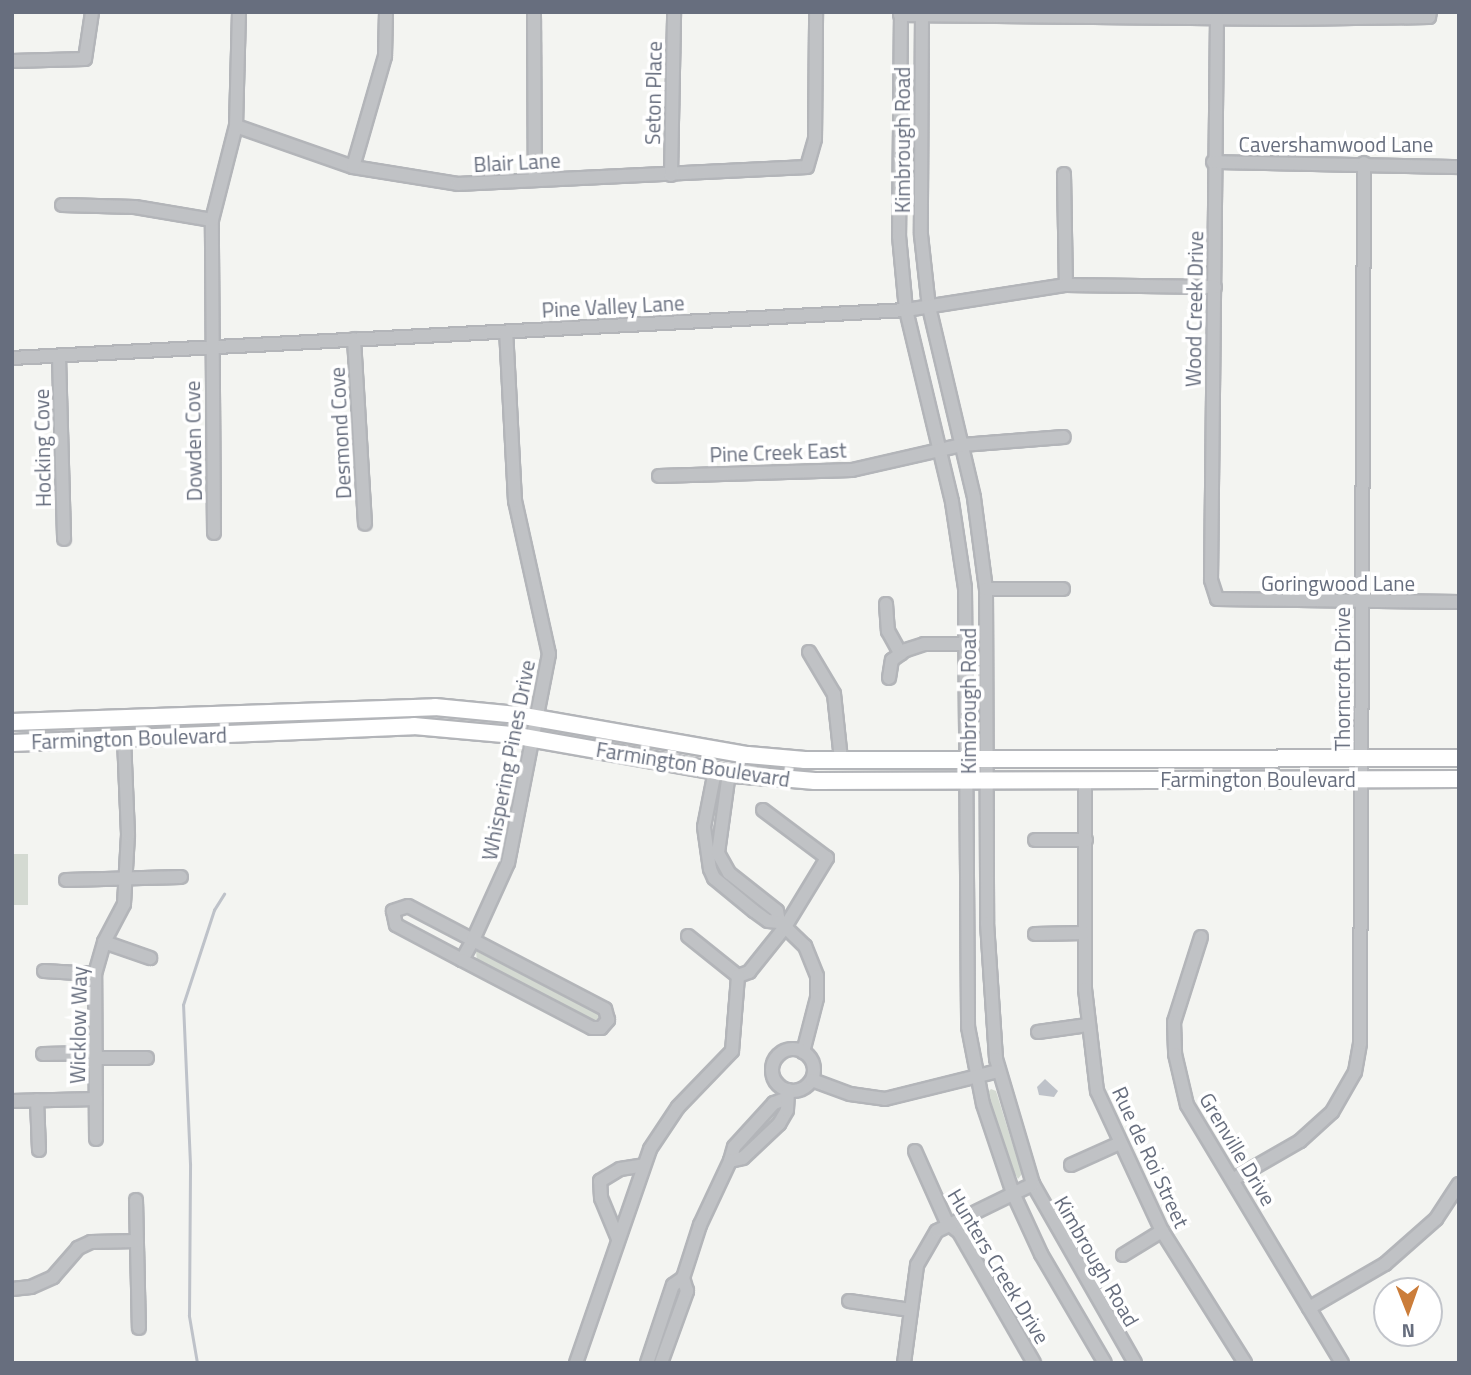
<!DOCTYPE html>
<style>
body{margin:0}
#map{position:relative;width:1471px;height:1375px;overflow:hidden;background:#f3f4f1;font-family:"Titillium Web",sans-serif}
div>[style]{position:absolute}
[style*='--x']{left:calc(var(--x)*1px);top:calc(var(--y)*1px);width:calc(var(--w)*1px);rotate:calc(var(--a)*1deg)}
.green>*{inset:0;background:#d4dad2;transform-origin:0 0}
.water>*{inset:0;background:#bec2c9}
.stream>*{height:2.5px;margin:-1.25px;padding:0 1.25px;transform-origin:1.25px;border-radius:1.25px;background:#bec2c9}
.roads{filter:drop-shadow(2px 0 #b3b5b9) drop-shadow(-2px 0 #b3b5b9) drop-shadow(0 2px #b3b5b9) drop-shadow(0 -2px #b3b5b9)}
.minor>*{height:12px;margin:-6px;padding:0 6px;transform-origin:6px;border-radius:6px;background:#c0c2c5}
.minor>.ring{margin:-6px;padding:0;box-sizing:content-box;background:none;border:12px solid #c0c2c5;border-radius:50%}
.major>*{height:16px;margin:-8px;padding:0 8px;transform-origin:8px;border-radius:8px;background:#fff}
span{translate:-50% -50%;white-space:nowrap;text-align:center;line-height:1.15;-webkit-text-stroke:7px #fff;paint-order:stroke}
.street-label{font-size:21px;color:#676e7e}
.frame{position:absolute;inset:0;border:14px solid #676e7e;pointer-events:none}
.north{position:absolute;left:1373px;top:1277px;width:70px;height:70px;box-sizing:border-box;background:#fff;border:2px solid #c2c5cb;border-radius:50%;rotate:179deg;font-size:19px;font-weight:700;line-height:28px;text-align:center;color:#676e7e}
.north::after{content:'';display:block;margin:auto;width:24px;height:32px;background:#cb7d3a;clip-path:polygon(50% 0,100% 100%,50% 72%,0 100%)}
</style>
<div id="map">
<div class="green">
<div style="clip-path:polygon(545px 727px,709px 755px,710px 757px,544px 735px)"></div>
<div style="left:12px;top:854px;width:16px;height:51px"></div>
<div style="clip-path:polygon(476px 951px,600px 1015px,601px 1023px,594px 1024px,477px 961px)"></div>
<div style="clip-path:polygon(991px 1089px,996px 1091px,1022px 1174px,1018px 1179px,1002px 1151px,986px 1094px)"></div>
</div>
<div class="water">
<div style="clip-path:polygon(1045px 1079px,1058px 1091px,1054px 1097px,1039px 1095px,1037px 1087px)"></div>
</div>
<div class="stream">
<div style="--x:197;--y:1363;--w:48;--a:-99.7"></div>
<div style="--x:189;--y:1316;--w:152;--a:-89.6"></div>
<div style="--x:190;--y:1164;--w:159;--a:-92.5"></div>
<div style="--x:183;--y:1005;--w:100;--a:-71.9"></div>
<div style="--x:214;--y:910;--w:19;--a:-58"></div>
</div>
<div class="roads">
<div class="minor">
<div style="--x:534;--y:12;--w:168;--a:89.7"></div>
<div style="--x:901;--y:12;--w:224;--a:90.5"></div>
<div style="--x:899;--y:236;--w:74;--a:84.6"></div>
<div style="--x:906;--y:310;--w:197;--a:76.5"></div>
<div style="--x:952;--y:502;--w:87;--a:81.4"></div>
<div style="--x:965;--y:588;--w:439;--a:89.6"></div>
<div style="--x:968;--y:1027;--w:78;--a:79"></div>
<div style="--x:983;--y:1104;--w:94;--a:71.4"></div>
<div style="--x:1013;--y:1193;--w:67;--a:65.3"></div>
<div style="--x:1041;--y:1254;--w:126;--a:59.6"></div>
<div style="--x:922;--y:12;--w:223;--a:90.3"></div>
<div style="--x:921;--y:235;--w:72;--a:83.7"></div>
<div style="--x:929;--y:307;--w:196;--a:76.7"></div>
<div style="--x:974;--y:498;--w:92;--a:82.5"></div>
<div style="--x:986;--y:589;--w:334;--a:89.8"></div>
<div style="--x:987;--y:923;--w:136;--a:86.2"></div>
<div style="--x:996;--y:1059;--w:130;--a:73.5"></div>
<div style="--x:1033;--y:1184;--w:206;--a:60.3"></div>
<div style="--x:900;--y:15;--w:387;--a:0.6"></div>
<div style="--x:1287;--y:19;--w:142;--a:-0.8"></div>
<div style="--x:1429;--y:17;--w:5;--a:-79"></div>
<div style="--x:1217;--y:18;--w:562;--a:90.61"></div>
<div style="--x:1211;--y:580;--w:20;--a:72"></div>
<div style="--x:1217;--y:599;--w:242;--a:0.7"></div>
<div style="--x:12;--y:61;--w:73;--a:-1.6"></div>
<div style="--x:85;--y:59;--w:48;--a:-81.5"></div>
<div style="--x:236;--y:126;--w:124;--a:19.3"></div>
<div style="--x:353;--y:167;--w:106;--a:9.2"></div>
<div style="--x:458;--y:184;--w:349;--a:-2.8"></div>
<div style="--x:807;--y:167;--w:29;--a:-74"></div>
<div style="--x:815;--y:139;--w:127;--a:-89.5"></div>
<div style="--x:1213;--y:162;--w:246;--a:1.2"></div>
<div style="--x:353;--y:167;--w:116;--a:-73.9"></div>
<div style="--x:385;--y:56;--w:44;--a:-88.7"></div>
<div style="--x:1064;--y:174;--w:111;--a:89"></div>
<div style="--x:671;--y:175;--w:163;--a:-88.9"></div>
<div style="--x:62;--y:205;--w:73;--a:1.6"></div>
<div style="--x:135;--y:207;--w:78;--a:9.6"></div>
<div style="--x:354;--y:339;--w:185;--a:86.6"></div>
<div style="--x:59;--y:357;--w:182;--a:88.4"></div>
<div style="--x:12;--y:358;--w:895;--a:-3.07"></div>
<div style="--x:906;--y:310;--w:162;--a:-8.9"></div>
<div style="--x:1066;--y:285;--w:149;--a:0.8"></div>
<div style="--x:659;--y:476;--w:193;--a:-1.8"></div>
<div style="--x:852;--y:470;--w:113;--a:-12.8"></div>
<div style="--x:962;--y:445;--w:102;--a:-4.5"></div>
<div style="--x:214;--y:533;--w:313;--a:-90.4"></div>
<div style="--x:212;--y:220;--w:97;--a:-75.7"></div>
<div style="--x:236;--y:126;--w:114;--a:-88.5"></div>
<div style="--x:986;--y:589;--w:77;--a:0"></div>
<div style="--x:886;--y:604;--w:27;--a:86"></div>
<div style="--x:888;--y:631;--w:26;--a:61"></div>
<div style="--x:809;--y:652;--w:49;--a:59.2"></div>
<div style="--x:834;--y:694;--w:66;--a:83.9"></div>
<div style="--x:889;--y:678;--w:18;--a:-81"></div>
<div style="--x:892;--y:660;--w:17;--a:-36"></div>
<div style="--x:906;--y:650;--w:19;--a:-18"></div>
<div style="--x:924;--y:644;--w:41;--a:0"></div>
<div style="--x:715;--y:771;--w:57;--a:101.1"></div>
<div style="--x:704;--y:827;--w:42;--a:81.9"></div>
<div style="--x:710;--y:869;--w:10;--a:66"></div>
<div style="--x:714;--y:878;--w:52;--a:39.5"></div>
<div style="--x:754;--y:911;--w:17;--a:36"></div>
<div style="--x:768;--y:921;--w:11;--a:5"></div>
<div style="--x:779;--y:922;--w:11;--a:-100"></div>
<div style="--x:777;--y:911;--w:61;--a:-141.6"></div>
<div style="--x:729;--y:873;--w:23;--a:-119"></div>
<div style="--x:718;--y:853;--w:81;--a:-82.2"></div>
<div style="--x:1085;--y:780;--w:209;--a:90"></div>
<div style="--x:1085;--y:989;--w:103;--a:83.3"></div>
<div style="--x:1097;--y:1091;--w:154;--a:65.1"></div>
<div style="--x:1162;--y:1231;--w:156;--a:57.8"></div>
<div style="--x:1035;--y:840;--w:51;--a:0"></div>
<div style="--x:66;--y:880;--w:115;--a:-1.5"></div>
<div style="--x:780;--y:922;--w:35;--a:44"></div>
<div style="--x:805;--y:946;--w:32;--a:68"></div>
<div style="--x:817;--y:976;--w:22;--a:90"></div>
<div style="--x:817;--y:998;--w:56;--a:104.5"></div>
<div style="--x:1035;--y:934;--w:49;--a:-1.2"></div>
<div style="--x:688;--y:936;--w:64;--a:38.7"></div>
<div style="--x:1201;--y:937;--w:89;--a:107.6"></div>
<div style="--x:1174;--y:1022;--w:32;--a:88"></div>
<div style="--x:1175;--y:1054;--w:52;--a:76.8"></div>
<div style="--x:1187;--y:1105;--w:301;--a:59"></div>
<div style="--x:104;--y:942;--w:49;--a:19.2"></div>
<div style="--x:462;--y:960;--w:23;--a:-61"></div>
<div style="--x:473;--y:940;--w:73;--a:-152.4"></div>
<div style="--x:408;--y:906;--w:16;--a:162"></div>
<div style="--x:393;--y:911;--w:14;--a:78"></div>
<div style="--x:396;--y:925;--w:75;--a:27.9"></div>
<div style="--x:462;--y:960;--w:147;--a:27.6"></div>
<div style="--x:592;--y:1028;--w:9;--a:0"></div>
<div style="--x:601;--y:1028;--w:11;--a:-49"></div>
<div style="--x:608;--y:1020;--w:11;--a:-105"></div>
<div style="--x:605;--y:1009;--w:149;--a:-152.4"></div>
<div style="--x:473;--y:940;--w:85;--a:-65.6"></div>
<div style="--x:508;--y:863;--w:213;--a:-78.9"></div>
<div style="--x:549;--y:654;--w:157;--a:-102.5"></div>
<div style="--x:515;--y:501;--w:169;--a:-93"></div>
<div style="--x:44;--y:971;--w:51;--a:3.4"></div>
<div style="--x:738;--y:976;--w:12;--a:-20"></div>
<div style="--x:749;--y:972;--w:58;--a:-51.3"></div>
<div style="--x:785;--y:927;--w:81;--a:-58.7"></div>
<div style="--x:827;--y:858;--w:80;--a:-143.1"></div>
<div style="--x:1038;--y:1032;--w:50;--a:-8"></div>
<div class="ring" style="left:772px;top:1049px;width:30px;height:30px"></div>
<div style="--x:43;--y:1054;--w:53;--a:-1.1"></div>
<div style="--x:96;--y:1058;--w:51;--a:0"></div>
<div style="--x:812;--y:1080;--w:40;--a:20.2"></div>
<div style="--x:850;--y:1094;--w:35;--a:8"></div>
<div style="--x:885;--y:1099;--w:116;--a:-13.9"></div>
<div style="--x:785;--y:1099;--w:12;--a:160"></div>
<div style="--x:774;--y:1103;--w:59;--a:132.3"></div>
<div style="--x:734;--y:1147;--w:15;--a:106"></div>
<div style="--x:730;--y:1161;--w:13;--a:-13"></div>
<div style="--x:743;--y:1158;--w:50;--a:-43.4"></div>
<div style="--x:779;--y:1124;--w:16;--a:-60"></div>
<div style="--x:787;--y:1110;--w:20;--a:-87"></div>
<div style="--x:37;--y:1100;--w:50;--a:87.7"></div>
<div style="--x:12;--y:1101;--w:84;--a:-1.4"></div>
<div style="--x:96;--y:1139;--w:165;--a:-90.3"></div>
<div style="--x:95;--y:974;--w:33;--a:-74"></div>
<div style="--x:104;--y:942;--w:43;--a:-62.2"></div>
<div style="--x:124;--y:904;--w:70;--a:-86.7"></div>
<div style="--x:128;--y:834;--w:95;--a:-92.4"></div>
<div style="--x:915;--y:1151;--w:79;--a:66"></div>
<div style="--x:947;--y:1223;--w:15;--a:37"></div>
<div style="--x:959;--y:1232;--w:151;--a:60.2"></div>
<div style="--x:1071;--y:1165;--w:54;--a:-24.2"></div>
<div style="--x:1234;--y:1179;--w:76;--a:-29.9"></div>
<div style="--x:1300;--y:1141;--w:43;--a:-42.2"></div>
<div style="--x:1332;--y:1112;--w:46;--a:-60.1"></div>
<div style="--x:1355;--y:1072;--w:29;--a:-80"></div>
<div style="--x:1360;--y:1043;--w:880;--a:-89.74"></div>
<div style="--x:136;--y:1200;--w:128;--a:88.7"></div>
<div style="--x:618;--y:1239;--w:44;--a:-112.5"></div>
<div style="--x:601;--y:1198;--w:17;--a:-93"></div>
<div style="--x:600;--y:1181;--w:23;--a:-31"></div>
<div style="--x:620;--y:1169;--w:24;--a:-9"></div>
<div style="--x:1123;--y:1255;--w:46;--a:-31.6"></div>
<div style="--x:12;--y:1289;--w:19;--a:-6"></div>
<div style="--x:31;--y:1287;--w:24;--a:-24"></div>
<div style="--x:53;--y:1277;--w:38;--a:-49"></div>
<div style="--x:78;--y:1248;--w:14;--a:-25"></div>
<div style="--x:91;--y:1242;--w:46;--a:-1.2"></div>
<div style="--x:849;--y:1301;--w:62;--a:8.4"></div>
<div style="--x:1309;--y:1308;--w:88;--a:-30.1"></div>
<div style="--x:1385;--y:1264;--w:68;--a:-41.4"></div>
<div style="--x:1436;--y:1219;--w:42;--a:-56.7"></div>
<div style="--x:576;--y:1363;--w:226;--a:-70.9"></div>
<div style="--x:650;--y:1149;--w:50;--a:-56.3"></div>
<div style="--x:678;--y:1107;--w:78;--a:-46"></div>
<div style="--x:732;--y:1051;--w:75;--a:-85.4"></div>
<div style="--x:647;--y:1363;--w:82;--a:-71.6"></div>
<div style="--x:673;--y:1285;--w:12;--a:-35"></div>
<div style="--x:661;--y:1363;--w:77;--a:-70.1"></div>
<div style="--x:687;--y:1291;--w:14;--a:-107"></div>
<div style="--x:683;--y:1278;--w:56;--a:-72.2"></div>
<div style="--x:700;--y:1225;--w:71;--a:-64.9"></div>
<div style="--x:904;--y:1363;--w:99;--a:-82.4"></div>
<div style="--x:917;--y:1265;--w:39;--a:-60"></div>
<div style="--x:937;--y:1231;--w:107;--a:-26.1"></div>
</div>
<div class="major">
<div style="--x:12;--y:722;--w:423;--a:-2"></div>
<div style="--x:435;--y:707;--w:83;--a:5.5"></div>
<div style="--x:518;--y:715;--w:233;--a:9.9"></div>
<div style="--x:748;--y:755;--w:57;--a:5"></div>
<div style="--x:805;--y:760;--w:654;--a:-0.18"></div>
<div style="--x:12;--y:743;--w:402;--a:-2.4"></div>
<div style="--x:414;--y:726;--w:98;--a:5.2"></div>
<div style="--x:512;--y:735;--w:225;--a:10"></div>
<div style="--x:734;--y:774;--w:81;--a:4.9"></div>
<div style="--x:815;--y:781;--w:644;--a:-0.18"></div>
</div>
</div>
<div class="street-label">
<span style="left:653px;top:93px;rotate:-89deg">Seton Place</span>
<span style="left:902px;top:140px;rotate:-90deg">Kimbrough Road</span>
<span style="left:1336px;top:144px">Cavershamwood Lane</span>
<span style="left:517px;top:162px;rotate:-3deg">Blair Lane</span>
<span style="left:613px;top:306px;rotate:-3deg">Pine Valley Lane</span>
<span style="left:1194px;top:309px;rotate:-89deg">Wood Creek Drive</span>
<span style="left:340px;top:433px;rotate:-93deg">Desmond Cove</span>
<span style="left:193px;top:441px;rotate:-91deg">Dowden Cove</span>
<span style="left:42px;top:448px;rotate:-91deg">Hocking Cove</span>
<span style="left:778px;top:452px;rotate:-2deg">Pine Creek East</span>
<span style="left:1338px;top:583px">Goringwood Lane</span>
<span style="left:1342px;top:679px;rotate:-90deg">Thorncroft Drive</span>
<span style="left:968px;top:701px;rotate:-90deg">Kimbrough Road</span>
<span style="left:129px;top:738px;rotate:-2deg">Farmington Boulevard</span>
<span style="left:508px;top:760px;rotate:-79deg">Whispering Pines Drive</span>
<span style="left:693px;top:764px;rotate:9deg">Farmington Boulevard</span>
<span style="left:1258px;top:779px">Farmington Boulevard</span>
<span style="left:78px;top:1025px;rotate:-89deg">Wicklow Way</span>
<span style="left:1238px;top:1149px;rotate:59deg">Grenville Drive</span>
<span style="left:1151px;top:1157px;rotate:65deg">Rue de Roi Street</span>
<span style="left:1097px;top:1261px;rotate:60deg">Kimbrough Road</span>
<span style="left:999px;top:1266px;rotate:59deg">Hunters Creek Drive</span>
</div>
<div class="frame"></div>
<div class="north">N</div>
</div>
